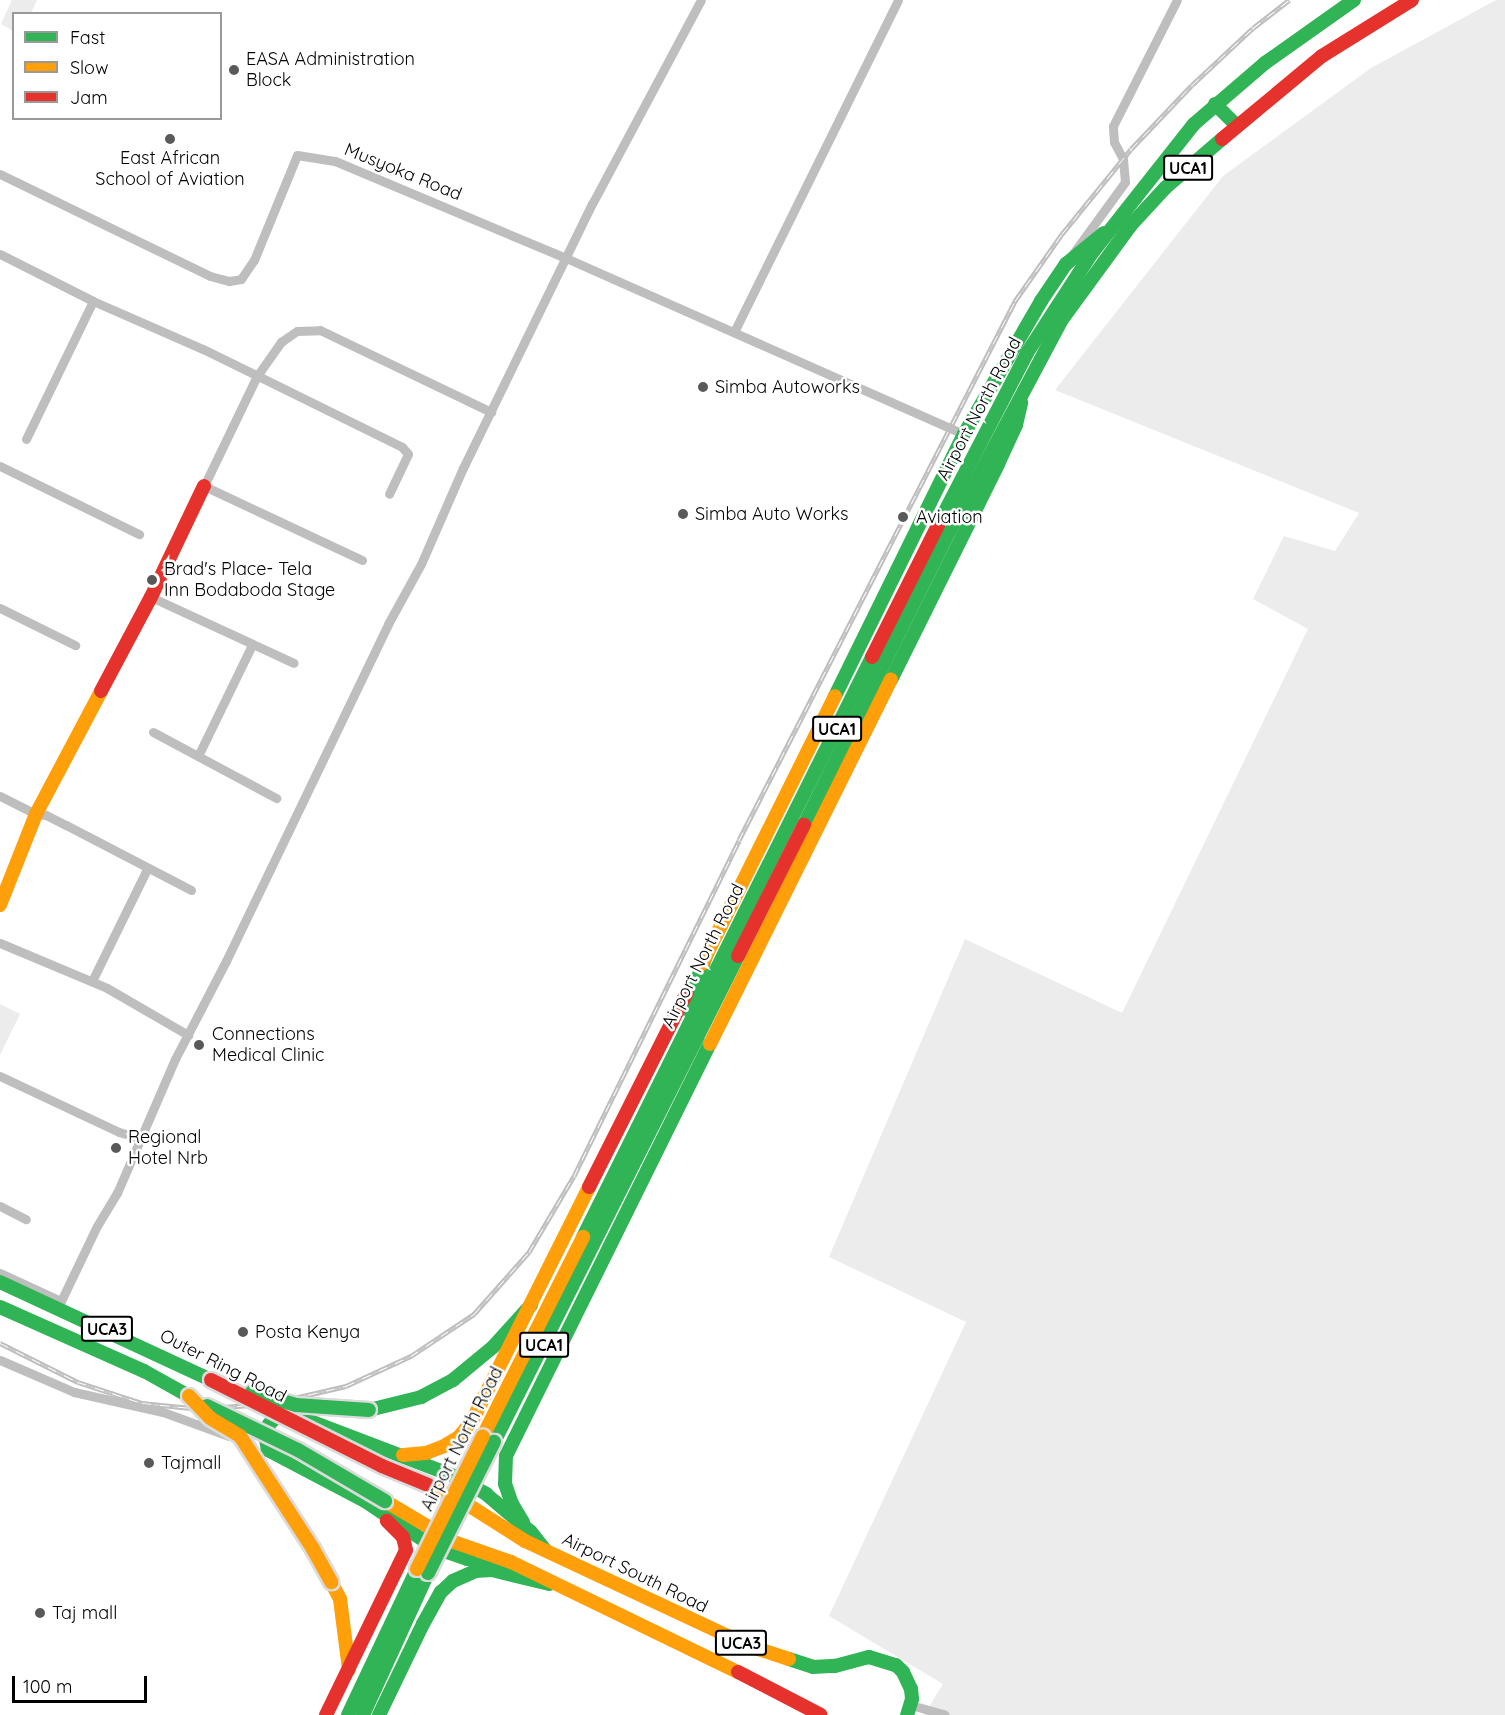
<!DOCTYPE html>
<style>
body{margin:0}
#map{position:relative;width:1505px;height:1715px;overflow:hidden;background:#fff;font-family:Quicksand,sans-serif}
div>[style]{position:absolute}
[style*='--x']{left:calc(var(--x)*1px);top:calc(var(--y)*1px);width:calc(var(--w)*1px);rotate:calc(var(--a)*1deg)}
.green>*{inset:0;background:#ececec}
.street>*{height:9px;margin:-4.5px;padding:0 4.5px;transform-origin:4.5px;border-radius:4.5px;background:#bebebe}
.fast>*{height:14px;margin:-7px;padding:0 7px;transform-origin:7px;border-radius:7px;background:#30b455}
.slow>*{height:14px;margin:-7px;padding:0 7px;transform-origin:7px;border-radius:7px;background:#ff9f0a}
.jam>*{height:14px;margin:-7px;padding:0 7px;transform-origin:7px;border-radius:7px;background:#e5322d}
.rail>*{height:5px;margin-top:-2.5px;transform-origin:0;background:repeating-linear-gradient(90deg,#fff 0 9px,#bebebe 0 18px);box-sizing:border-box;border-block:2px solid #bebebe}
.bridges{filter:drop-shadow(2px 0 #dbdbdb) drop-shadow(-2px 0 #dbdbdb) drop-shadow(0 2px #dbdbdb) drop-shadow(0 -2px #dbdbdb)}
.fast-bridge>*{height:14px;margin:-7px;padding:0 7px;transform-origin:7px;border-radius:7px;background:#30b455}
.slow-bridge>*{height:14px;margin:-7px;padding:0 7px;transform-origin:7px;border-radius:7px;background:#ff9f0a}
.jam-bridge>*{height:14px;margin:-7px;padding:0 7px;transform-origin:7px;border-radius:7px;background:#e5322d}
.dots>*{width:16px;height:16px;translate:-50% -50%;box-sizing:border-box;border:3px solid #fff;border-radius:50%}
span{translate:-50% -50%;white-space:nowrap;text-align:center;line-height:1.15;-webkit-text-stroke:5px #fff;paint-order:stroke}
.shield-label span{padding:2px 4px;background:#fff;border:2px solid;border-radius:4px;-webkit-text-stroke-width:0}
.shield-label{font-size:16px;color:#000;font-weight:700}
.poi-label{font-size:18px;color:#000}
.left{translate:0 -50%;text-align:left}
.street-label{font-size:18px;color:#000}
.legend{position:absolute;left:12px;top:12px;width:210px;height:108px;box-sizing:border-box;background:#fff;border:2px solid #999;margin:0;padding:8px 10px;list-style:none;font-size:18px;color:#000}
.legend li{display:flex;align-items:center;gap:12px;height:30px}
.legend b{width:30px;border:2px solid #999}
.scale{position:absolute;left:12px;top:1676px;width:135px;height:27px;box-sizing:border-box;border:3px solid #000;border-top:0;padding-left:8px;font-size:18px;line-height:21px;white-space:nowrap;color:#000;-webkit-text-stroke:4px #fff;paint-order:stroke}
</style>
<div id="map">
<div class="green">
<div style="clip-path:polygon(12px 0,37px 0,31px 13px,14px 14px,13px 31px,1px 24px)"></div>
<div style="clip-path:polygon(1496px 0,1505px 0,1505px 1715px,924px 1715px,943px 1684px,829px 1616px,966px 1322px,829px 1257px,965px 939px,1122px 1013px,1308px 629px,1253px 599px,1284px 536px,1335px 551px,1359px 513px,1055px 390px,1223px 176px,1371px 68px)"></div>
<div style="clip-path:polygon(0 1004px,20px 1014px,0 1055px)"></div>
</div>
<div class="street">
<div style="--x:0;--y:174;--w:233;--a:25.9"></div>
<div style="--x:210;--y:276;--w:20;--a:15"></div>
<div style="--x:229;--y:281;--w:12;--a:-9"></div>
<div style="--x:241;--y:279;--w:23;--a:-56"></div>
<div style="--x:254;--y:260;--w:113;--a:-67.7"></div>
<div style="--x:297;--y:155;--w:38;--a:9"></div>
<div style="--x:335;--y:161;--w:251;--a:22.8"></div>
<div style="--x:566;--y:258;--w:435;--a:23.9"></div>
<div style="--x:0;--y:254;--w:104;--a:26.8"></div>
<div style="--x:93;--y:301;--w:120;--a:23.6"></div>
<div style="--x:203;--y:349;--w:222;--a:26.2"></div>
<div style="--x:402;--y:447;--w:9;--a:49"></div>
<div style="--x:408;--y:454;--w:44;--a:115.4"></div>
<div style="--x:1072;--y:255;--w:90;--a:-54"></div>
<div style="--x:1125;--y:182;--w:23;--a:-95"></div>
<div style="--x:1123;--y:159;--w:19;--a:-118"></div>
<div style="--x:1114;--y:142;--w:16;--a:-94"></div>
<div style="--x:1113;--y:126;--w:141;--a:-63.1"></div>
<div style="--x:734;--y:332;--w:370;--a:-63.7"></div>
<div style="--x:26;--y:439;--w:153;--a:-64.1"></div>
<div style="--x:0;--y:466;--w:155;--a:26.1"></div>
<div style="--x:362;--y:560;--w:174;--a:-154.9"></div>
<div style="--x:204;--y:486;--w:122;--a:-64.3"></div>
<div style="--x:257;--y:376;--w:42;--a:-54.8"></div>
<div style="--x:281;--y:342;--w:19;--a:-35"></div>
<div style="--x:297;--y:331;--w:23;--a:-2"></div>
<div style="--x:320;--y:330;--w:190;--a:25.6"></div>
<div style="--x:151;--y:597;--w:157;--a:24.8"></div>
<div style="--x:0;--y:608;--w:84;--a:26.3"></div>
<div style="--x:153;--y:732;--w:140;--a:28.2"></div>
<div style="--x:198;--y:756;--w:123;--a:-64.1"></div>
<div style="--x:0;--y:796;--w:40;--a:26.6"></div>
<div style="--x:36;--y:814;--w:10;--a:6"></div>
<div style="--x:46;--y:815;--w:22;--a:27"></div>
<div style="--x:66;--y:825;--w:141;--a:27.5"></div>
<div style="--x:0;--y:943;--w:116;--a:22.8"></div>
<div style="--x:107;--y:988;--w:94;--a:30.1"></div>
<div style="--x:92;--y:981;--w:125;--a:-63.8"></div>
<div style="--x:0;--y:1076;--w:132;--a:25.2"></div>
<div style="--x:119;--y:1132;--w:24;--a:17"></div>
<div style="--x:0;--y:1206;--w:29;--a:27"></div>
<div style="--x:0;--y:1273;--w:67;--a:24.7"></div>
<div style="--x:61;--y:1301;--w:83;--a:-64.4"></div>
<div style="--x:97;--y:1226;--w:39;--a:-59"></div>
<div style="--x:117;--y:1193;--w:146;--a:-66.6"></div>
<div style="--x:175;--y:1059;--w:110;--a:-62.5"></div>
<div style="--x:226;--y:961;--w:374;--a:-64.3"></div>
<div style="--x:388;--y:624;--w:68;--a:-61.2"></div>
<div style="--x:421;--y:564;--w:105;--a:-66.4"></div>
<div style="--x:463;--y:468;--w:294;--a:-64"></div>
<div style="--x:592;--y:204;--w:231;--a:-61.9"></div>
<div style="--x:0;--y:1360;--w:81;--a:23.4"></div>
<div style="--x:74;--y:1392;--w:91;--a:12.7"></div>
<div style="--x:163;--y:1412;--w:70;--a:20"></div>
<div style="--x:911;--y:1705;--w:35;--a:16"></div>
</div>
<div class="fast">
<div style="--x:1215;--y:104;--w:31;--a:45"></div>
<div style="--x:940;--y:521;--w:189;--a:-62.6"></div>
<div style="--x:1027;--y:353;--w:119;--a:-57"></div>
<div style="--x:1092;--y:253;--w:164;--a:-51.7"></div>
<div style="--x:1194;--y:124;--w:94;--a:-40.7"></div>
<div style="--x:1265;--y:63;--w:109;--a:-35.3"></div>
<div style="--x:891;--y:680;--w:241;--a:-63.6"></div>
<div style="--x:998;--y:464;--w:43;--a:-65.2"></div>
<div style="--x:1016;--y:425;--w:23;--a:-77"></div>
<div style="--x:835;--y:696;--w:292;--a:-63.8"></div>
<div style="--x:964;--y:434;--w:154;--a:-59.9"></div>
<div style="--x:1041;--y:301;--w:45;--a:-56"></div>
<div style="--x:1066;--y:264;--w:49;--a:-39.2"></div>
<div style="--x:804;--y:825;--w:329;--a:-63.7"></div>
<div style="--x:950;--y:530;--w:237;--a:-62"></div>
<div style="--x:1061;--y:321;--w:119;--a:-53.9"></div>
<div style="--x:1131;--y:225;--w:50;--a:-47.4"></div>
<div style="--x:1165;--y:188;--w:75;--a:-40.7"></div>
<div style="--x:686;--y:1009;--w:57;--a:-69.3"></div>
<div style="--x:583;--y:1237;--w:648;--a:-63.51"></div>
<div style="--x:0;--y:1282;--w:233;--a:24.9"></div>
<div style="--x:0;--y:1307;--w:158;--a:24"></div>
<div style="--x:144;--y:1371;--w:51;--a:29.1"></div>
<div style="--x:369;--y:1410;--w:54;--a:-14"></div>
<div style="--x:421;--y:1397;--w:36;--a:-28"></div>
<div style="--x:453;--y:1380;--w:52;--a:-39.5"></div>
<div style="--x:493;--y:1347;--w:57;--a:-47.9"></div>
<div style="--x:494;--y:1442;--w:544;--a:-63.34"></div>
<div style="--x:523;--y:1522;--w:21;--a:-121"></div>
<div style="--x:512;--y:1504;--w:21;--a:-109"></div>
<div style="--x:505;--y:1484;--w:28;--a:-88"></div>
<div style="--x:506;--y:1456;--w:460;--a:-63.7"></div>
<div style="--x:511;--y:1562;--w:44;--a:-176.1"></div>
<div style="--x:467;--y:1559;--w:34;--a:-161"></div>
<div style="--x:435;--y:1548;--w:84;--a:-146.1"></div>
<div style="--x:365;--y:1501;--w:110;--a:-152.3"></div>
<div style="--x:268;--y:1450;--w:10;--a:-101"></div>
<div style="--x:266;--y:1440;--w:16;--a:-79"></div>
<div style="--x:269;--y:1424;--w:11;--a:-41"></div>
<div style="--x:277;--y:1417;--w:13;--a:-18"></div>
<div style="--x:289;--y:1413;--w:177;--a:20.9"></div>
<div style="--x:454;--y:1476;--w:37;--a:29"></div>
<div style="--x:486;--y:1494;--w:59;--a:40.2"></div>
<div style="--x:531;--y:1532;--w:23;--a:52"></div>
<div style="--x:789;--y:1659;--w:25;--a:18"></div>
<div style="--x:813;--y:1667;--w:22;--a:-3"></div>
<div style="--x:835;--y:1666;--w:35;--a:-15"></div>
<div style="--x:869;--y:1657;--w:28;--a:17"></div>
<div style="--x:896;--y:1665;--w:10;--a:45"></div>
<div style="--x:903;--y:1672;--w:19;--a:65"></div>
<div style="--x:911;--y:1689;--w:10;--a:84"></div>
<div style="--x:912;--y:1699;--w:17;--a:107"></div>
<div style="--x:348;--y:1715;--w:161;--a:-64.7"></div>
<div style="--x:363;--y:1715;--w:156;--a:-65.4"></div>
<div style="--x:379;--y:1715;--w:101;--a:-64.2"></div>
<div style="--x:423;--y:1624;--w:37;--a:-61"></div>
<div style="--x:441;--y:1592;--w:16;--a:-43"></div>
<div style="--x:453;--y:1581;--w:24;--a:-24"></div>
<div style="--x:475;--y:1571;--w:17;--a:-3"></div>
<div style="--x:492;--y:1570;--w:59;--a:13.8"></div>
</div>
<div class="slow">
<div style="--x:0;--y:905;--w:98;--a:-68.4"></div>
<div style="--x:36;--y:814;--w:139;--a:-62.1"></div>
<div style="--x:702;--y:964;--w:299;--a:-63.6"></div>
<div style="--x:710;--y:1044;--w:407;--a:-63.6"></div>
<div style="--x:483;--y:1436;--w:223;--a:-63.3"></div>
<div style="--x:403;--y:1455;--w:23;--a:-5"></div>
<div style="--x:426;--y:1453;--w:19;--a:-21"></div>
<div style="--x:444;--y:1446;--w:17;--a:-31"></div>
<div style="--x:459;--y:1437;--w:21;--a:-51"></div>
<div style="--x:472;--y:1421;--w:262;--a:-63.4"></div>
<div style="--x:428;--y:1485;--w:51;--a:27.1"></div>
<div style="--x:473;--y:1508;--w:62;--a:32.4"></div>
<div style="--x:525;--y:1541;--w:247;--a:25.1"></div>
<div style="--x:749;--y:1646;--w:42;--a:18"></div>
<div style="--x:385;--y:1501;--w:80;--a:30.7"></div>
<div style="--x:454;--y:1542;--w:60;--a:19.3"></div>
<div style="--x:511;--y:1562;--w:252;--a:25.9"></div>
<div style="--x:331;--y:1582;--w:19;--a:62"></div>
<div style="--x:340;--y:1599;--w:71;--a:82.7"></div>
</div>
<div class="jam">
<div style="--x:1222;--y:139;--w:130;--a:-39.7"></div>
<div style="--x:1322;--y:56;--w:106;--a:-31.9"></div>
<div style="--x:872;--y:657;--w:152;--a:-63.4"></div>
<div style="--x:101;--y:691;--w:106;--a:-62"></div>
<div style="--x:151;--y:597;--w:123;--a:-64.5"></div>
<div style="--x:738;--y:956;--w:147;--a:-63.3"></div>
<div style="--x:589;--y:1187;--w:218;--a:-63.3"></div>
<div style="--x:738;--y:1672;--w:93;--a:27.4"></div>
<div style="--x:326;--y:1715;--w:183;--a:-64.1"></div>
<div style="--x:406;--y:1550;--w:13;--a:-103"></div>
<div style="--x:403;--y:1537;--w:23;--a:-135"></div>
</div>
<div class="rail">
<div style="--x:0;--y:1343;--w:87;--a:26.6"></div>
<div style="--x:78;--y:1382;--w:67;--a:18.2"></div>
<div style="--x:142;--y:1403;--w:59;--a:5.8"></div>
<div style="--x:201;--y:1409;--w:72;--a:-4.8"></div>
<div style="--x:273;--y:1403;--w:75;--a:-13.1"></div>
<div style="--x:346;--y:1386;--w:72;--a:-24.8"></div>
<div style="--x:411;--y:1356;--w:76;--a:-33.7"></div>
<div style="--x:474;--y:1314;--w:83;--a:-48.4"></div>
<div style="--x:529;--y:1252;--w:88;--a:-59.4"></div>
<div style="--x:574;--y:1176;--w:374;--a:-63.8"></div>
<div style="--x:739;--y:840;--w:606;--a:-62.88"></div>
<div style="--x:1015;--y:301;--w:82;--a:-55"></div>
<div style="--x:1062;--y:234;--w:109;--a:-50.9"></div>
<div style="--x:1131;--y:149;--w:88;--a:-46.4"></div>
<div style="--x:1192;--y:85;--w:83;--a:-43.1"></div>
<div style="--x:1253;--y:28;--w:46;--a:-37.9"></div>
</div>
<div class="bridges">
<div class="fast-bridge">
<div style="--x:252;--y:1392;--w:46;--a:16.5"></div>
<div style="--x:296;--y:1405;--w:73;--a:3.9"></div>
<div style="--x:207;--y:1406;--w:101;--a:25.8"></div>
<div style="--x:298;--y:1450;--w:101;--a:30.4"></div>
<div style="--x:428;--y:1573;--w:147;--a:-63.3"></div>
</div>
<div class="slow-bridge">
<div style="--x:189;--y:1396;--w:30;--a:46"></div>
<div style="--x:210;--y:1418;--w:35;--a:31"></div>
<div style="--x:240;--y:1436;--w:135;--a:57.1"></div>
<div style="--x:313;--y:1549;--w:38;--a:61"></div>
<div style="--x:417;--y:1569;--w:148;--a:-63.6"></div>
</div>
<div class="jam-bridge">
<div style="--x:211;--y:1380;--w:191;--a:26.7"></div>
<div style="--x:382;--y:1466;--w:50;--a:22.4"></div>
</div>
</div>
<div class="dots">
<div style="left:234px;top:70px;background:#595959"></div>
<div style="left:170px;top:139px;background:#595959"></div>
<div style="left:703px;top:387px;background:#595959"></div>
<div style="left:683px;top:514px;background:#595959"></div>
<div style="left:903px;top:517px;background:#595959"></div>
<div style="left:152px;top:580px;background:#595959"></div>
<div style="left:199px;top:1045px;background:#595959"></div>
<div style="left:116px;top:1148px;background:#595959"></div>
<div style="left:243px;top:1332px;background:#595959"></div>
<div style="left:149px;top:1463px;background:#595959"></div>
<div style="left:40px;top:1613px;background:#595959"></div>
</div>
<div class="shield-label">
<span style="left:1188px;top:168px">UCA1</span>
<span style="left:837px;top:729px">UCA1</span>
<span style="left:107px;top:1329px">UCA3</span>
<span style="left:544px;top:1345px">UCA1</span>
<span style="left:741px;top:1643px">UCA3</span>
</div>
<div class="poi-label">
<span class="left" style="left:246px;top:70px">EASA Administration<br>Block</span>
<span style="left:170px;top:169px">East African<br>School of Aviation</span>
<span class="left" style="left:715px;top:387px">Simba Autoworks</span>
<span class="left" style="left:695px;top:514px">Simba Auto Works</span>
<span class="left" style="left:916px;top:517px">Aviation</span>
<span class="left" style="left:164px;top:580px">Brad's Place- Tela<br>Inn Bodaboda Stage</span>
<span class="left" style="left:212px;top:1045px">Connections<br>Medical Clinic</span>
<span class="left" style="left:128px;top:1148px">Regional<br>Hotel Nrb</span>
<span class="left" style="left:255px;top:1332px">Posta Kenya</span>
<span class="left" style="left:161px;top:1463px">Tajmall</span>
<span class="left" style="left:52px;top:1613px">Taj mall</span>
</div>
<div class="street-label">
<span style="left:403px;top:172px;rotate:22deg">Musyoka Road</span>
<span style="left:979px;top:409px;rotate:-62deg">Airport North Road</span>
<span style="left:703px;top:956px;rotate:-63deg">Airport North Road</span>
<span style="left:223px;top:1366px;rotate:27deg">Outer Ring Road</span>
<span style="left:462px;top:1439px;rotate:-63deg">Airport North Road</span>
<span style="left:635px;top:1573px;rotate:26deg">Airport South Road</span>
</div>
<ul class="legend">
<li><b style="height:8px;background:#30b455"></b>Fast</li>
<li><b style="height:8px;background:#ff9f0a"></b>Slow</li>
<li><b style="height:8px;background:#e5322d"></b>Jam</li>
</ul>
<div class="scale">100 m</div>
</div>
